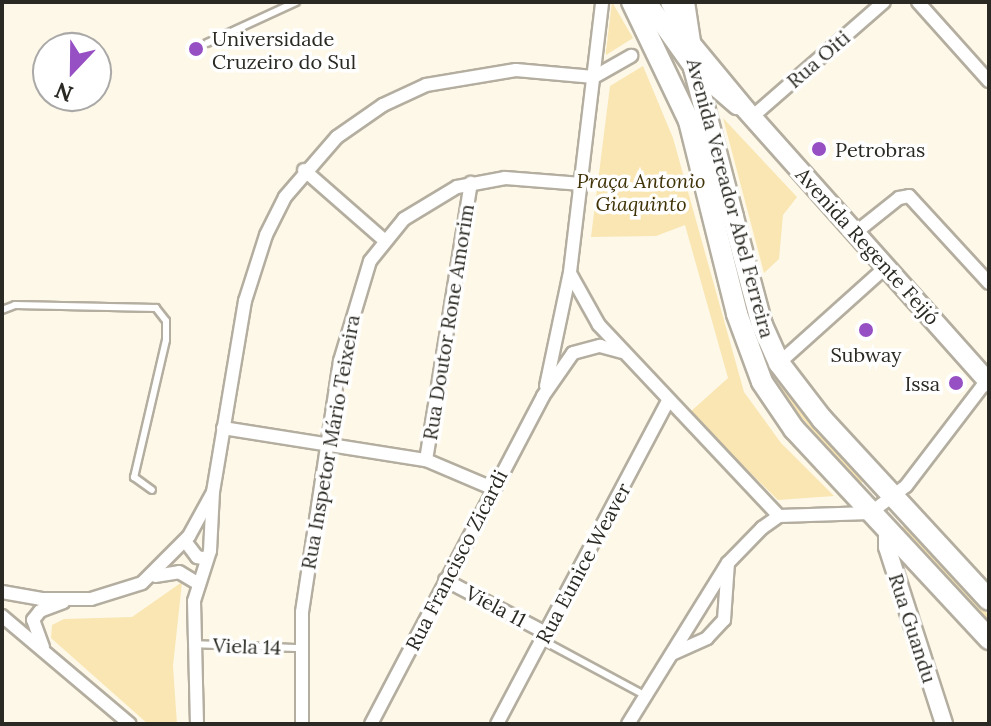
<!DOCTYPE html>
<meta charset="utf-8">
<style>
body{margin:0}
#map{position:relative;width:991px;height:726px;overflow:hidden;background:#fef8e8;font-family:Lora,serif}
div>[style]{position:absolute}
[style*='--x']{left:calc(var(--x)*1px);top:calc(var(--y)*1px);width:calc(var(--w)*1px);rotate:calc(var(--a)*1deg)}
.green>*{inset:0;background:#f9e6b3}
.roads{filter:drop-shadow(2px 0 #b4aea0) drop-shadow(-2px 0 #b4aea0) drop-shadow(0 2px #b4aea0) drop-shadow(0 -2px #b4aea0)}
.service>*{height:6px;margin:-3px;padding:0 3px;transform-origin:3px;border-radius:3px;background:#fff}
.minor>*{height:12px;margin:-6px;padding:0 6px;transform-origin:6px;border-radius:6px;background:#fff}
.tertiary>*{height:16px;margin:-8px;padding:0 8px;transform-origin:8px;border-radius:8px;background:#fff}
.secondary>*{height:18px;margin:-9px;padding:0 9px;transform-origin:9px;border-radius:9px;background:#fff}
.primary>*{height:20px;margin:-10px;padding:0 10px;transform-origin:10px;border-radius:10px;background:#fff}
.dots>*{width:22px;height:22px;translate:-50% -50%;box-sizing:border-box;border:4px solid #fff;border-radius:50%}
span{translate:-50% -50%;white-space:nowrap;text-align:center;line-height:1.15;-webkit-text-stroke:7px #fff;paint-order:stroke}
.poi-label{font-size:20px;color:#2b2923}
.left{translate:0 -50%;text-align:left}
.right{translate:-100% -50%;text-align:right}
.street-label{font-size:20px;color:#2b2923}
.park-label{font-size:20px;color:#413308;font-style:italic}
.frame{position:absolute;inset:0;border:4px solid #2b2923;pointer-events:none}
.north{position:absolute;left:32px;top:32px;width:80px;height:80px;box-sizing:border-box;background:#fff;border:2px solid #aaa9a7;border-radius:50%;rotate:202deg;font-size:22px;font-weight:700;line-height:32px;text-align:center;color:#2b2923}
.north::after{content:'';display:block;margin:auto;width:28px;height:36px;background:#9650c3;clip-path:polygon(50% 0,100% 100%,50% 72%,0 100%)}
</style>
<div id="map">
<div class="green">
<div style="clip-path:polygon(612px 2px,633px 38px,606px 55px,606px 51px)"></div>
<div style="clip-path:polygon(643px 66px,673px 138px,744px 392px,781px 443px,834px 496px,778px 500px,689px 413px,728px 378px,685px 225px,656px 236px,591px 237px,610px 86px)"></div>
<div style="clip-path:polygon(723px 118px,797px 197px,783px 215px,779px 259px,764px 273px)"></div>
<div style="clip-path:polygon(707px 139px,770px 367px,865px 481px,858px 484px,775px 386px,747px 326px)"></div>
<div style="clip-path:polygon(905px 525px,989px 616px,989px 625px,900px 530px)"></div>
<div style="clip-path:polygon(182px 582px,173px 666px,177px 724px,148px 724px,51px 638px,52px 625px,64px 619px,132px 617px)"></div>
</div>
<div class="roads">
<div class="service">
<div style="--x:207;--y:43;--w:98;--a:-24.7"></div>
<div style="--x:2;--y:310;--w:14;--a:-21"></div>
<div style="--x:15;--y:305;--w:141;--a:1.2"></div>
<div style="--x:156;--y:308;--w:16;--a:52"></div>
<div style="--x:166;--y:321;--w:19;--a:90"></div>
<div style="--x:166;--y:340;--w:141;--a:103.1"></div>
<div style="--x:134;--y:477;--w:22;--a:36"></div>
<div style="--x:542;--y:640;--w:118;--a:28.3"></div>
<div style="--x:194;--y:644;--w:105;--a:2.2"></div>
</div>
<div class="minor">
<div style="--x:918;--y:2;--w:106;--a:48.1"></div>
<div style="--x:752;--y:117;--w:175;--a:-41.1"></div>
<div style="--x:304;--y:170;--w:106;--a:41.2"></div>
<div style="--x:855;--y:233;--w:56;--a:-38.5"></div>
<div style="--x:899;--y:198;--w:10;--a:-11"></div>
<div style="--x:909;--y:196;--w:118;--a:47.4"></div>
<div style="--x:571;--y:275;--w:57;--a:60.8"></div>
<div style="--x:599;--y:325;--w:262;--a:46.7"></div>
<div style="--x:779;--y:363;--w:144;--a:-41.9"></div>
<div style="--x:546;--y:386;--w:116;--a:-78.1"></div>
<div style="--x:570;--y:272;--w:272;--a:-83.2"></div>
<div style="--x:223;--y:428;--w:206;--a:9"></div>
<div style="--x:426;--y:460;--w:72;--a:23"></div>
<div style="--x:426;--y:460;--w:281;--a:-80.8"></div>
<div style="--x:185;--y:541;--w:20;--a:53"></div>
<div style="--x:197;--y:557;--w:10;--a:11"></div>
<div style="--x:155;--y:576;--w:24;--a:-9"></div>
<div style="--x:179;--y:572;--w:21;--a:31"></div>
<div style="--x:445;--y:580;--w:114;--a:27.7"></div>
<div style="--x:2;--y:592;--w:39;--a:10"></div>
<div style="--x:40;--y:599;--w:51;--a:0"></div>
<div style="--x:91;--y:599;--w:53;--a:-17.4"></div>
<div style="--x:142;--y:583;--w:66;--a:-45"></div>
<div style="--x:189;--y:536;--w:48;--a:-61.3"></div>
<div style="--x:2;--y:616;--w:167;--a:40.2"></div>
<div style="--x:43;--y:647;--w:29;--a:-110"></div>
<div style="--x:33;--y:620;--w:11;--a:-52"></div>
<div style="--x:40;--y:611;--w:25;--a:-21"></div>
<div style="--x:674;--y:653;--w:36;--a:-24"></div>
<div style="--x:707;--y:638;--w:25;--a:-47"></div>
<div style="--x:724;--y:620;--w:57;--a:-86"></div>
<div style="--x:197;--y:724;--w:123;--a:-91.4"></div>
<div style="--x:194;--y:601;--w:52;--a:-72.3"></div>
<div style="--x:210;--y:551;--w:59;--a:-87.1"></div>
<div style="--x:213;--y:492;--w:194;--a:-80.5"></div>
<div style="--x:245;--y:301;--w:69;--a:-72.3"></div>
<div style="--x:266;--y:235;--w:42;--a:-63.4"></div>
<div style="--x:285;--y:197;--w:79;--a:-49.1"></div>
<div style="--x:337;--y:137;--w:56;--a:-34.8"></div>
<div style="--x:383;--y:105;--w:47;--a:-24.9"></div>
<div style="--x:426;--y:85;--w:91;--a:-9.5"></div>
<div style="--x:516;--y:70;--w:78;--a:5.1"></div>
<div style="--x:594;--y:77;--w:43;--a:-29.6"></div>
<div style="--x:302;--y:724;--w:112;--a:-90"></div>
<div style="--x:302;--y:612;--w:254;--a:-81.4"></div>
<div style="--x:340;--y:361;--w:104;--a:-73.3"></div>
<div style="--x:370;--y:261;--w:54;--a:-51"></div>
<div style="--x:404;--y:219;--w:62;--a:-31.1"></div>
<div style="--x:457;--y:187;--w:49;--a:-10.6"></div>
<div style="--x:505;--y:178;--w:77;--a:4.5"></div>
<div style="--x:371;--y:724;--w:370;--a:-62.3"></div>
<div style="--x:543;--y:396;--w:52;--a:-55.1"></div>
<div style="--x:573;--y:353;--w:28;--a:-15"></div>
<div style="--x:600;--y:346;--w:23;--a:15"></div>
<div style="--x:497;--y:724;--w:365;--a:-62.1"></div>
<div style="--x:628;--y:724;--w:190;--a:-58.2"></div>
<div style="--x:728;--y:563;--w:49;--a:-45.8"></div>
<div style="--x:762;--y:528;--w:21;--a:-35"></div>
<div style="--x:779;--y:516;--w:91;--a:-1.9"></div>
<div style="--x:870;--y:513;--w:45;--a:-36.9"></div>
<div style="--x:906;--y:486;--w:133;--a:-52.6"></div>
</div>
<div class="tertiary">
<div style="--x:887;--y:531;--w:16;--a:90"></div>
<div style="--x:887;--y:547;--w:186;--a:72.1"></div>
</div>
<div class="secondary">
<div style="--x:647;--y:2;--w:81;--a:54.5"></div>
<div style="--x:694;--y:68;--w:57;--a:40.7"></div>
<div style="--x:670;--y:2;--w:43;--a:64"></div>
<div style="--x:689;--y:41;--w:89;--a:50.4"></div>
<div style="--x:746;--y:110;--w:365;--a:48.3"></div>
</div>
<div class="primary">
<div style="--x:632;--y:2;--w:132;--a:64.4"></div>
<div style="--x:689;--y:121;--w:199;--a:76"></div>
<div style="--x:737;--y:314;--w:72;--a:69.8"></div>
<div style="--x:762;--y:382;--w:57;--a:55.8"></div>
<div style="--x:794;--y:429;--w:287;--a:47.1"></div>
<div style="--x:684;--y:2;--w:67;--a:81.4"></div>
<div style="--x:694;--y:68;--w:154;--a:75.3"></div>
<div style="--x:733;--y:217;--w:112;--a:75"></div>
<div style="--x:762;--y:325;--w:42;--a:65.9"></div>
<div style="--x:779;--y:363;--w:71;--a:52.5"></div>
<div style="--x:822;--y:419;--w:246;--a:47.3"></div>
</div>
</div>
<div class="dots">
<div style="left:196px;top:49px;background:#9650c3"></div>
<div style="left:819px;top:149px;background:#9650c3"></div>
<div style="left:866px;top:330px;background:#9650c3"></div>
<div style="left:956px;top:383px;background:#9650c3"></div>
</div>
<div class="poi-label">
<span class="left" style="left:212px;top:50px">Universidade<br>Cruzeiro do Sul</span>
<span class="left" style="left:835px;top:149px">Petrobras</span>
<span style="left:866px;top:354px">Subway</span>
<span class="right" style="left:940px;top:383px">Issa</span>
</div>
<div class="street-label">
<span style="left:818px;top:59px;rotate:-41deg">Rua Oiti</span>
<span style="left:731px;top:198px;rotate:75deg">Avenida Vereador Abel Ferreira</span>
<span style="left:868px;top:246px;rotate:48deg">Avenida Regente Feijó</span>
<span style="left:448px;top:322px;rotate:-81deg">Rua Doutor Rone Amorim</span>
<span style="left:330px;top:442px;rotate:-80deg">Rua Inspetor Mário Teixeira</span>
<span style="left:456px;top:560px;rotate:-63deg">Rua Francisco Zicardi</span>
<span style="left:583px;top:563px;rotate:-62deg">Rua Eunice Weaver</span>
<span style="left:496px;top:606px;rotate:28deg">Viela 11</span>
<span style="left:913px;top:628px;rotate:72deg">Rua Guandu</span>
<span style="left:247px;top:646px;rotate:2deg">Viela 14</span>
</div>
<div class="park-label">
<span style="left:641px;top:192px">Praça Antonio<br>Giaquinto</span>
</div>
<div class="frame"></div>
<div class="north">N</div>
</div>
